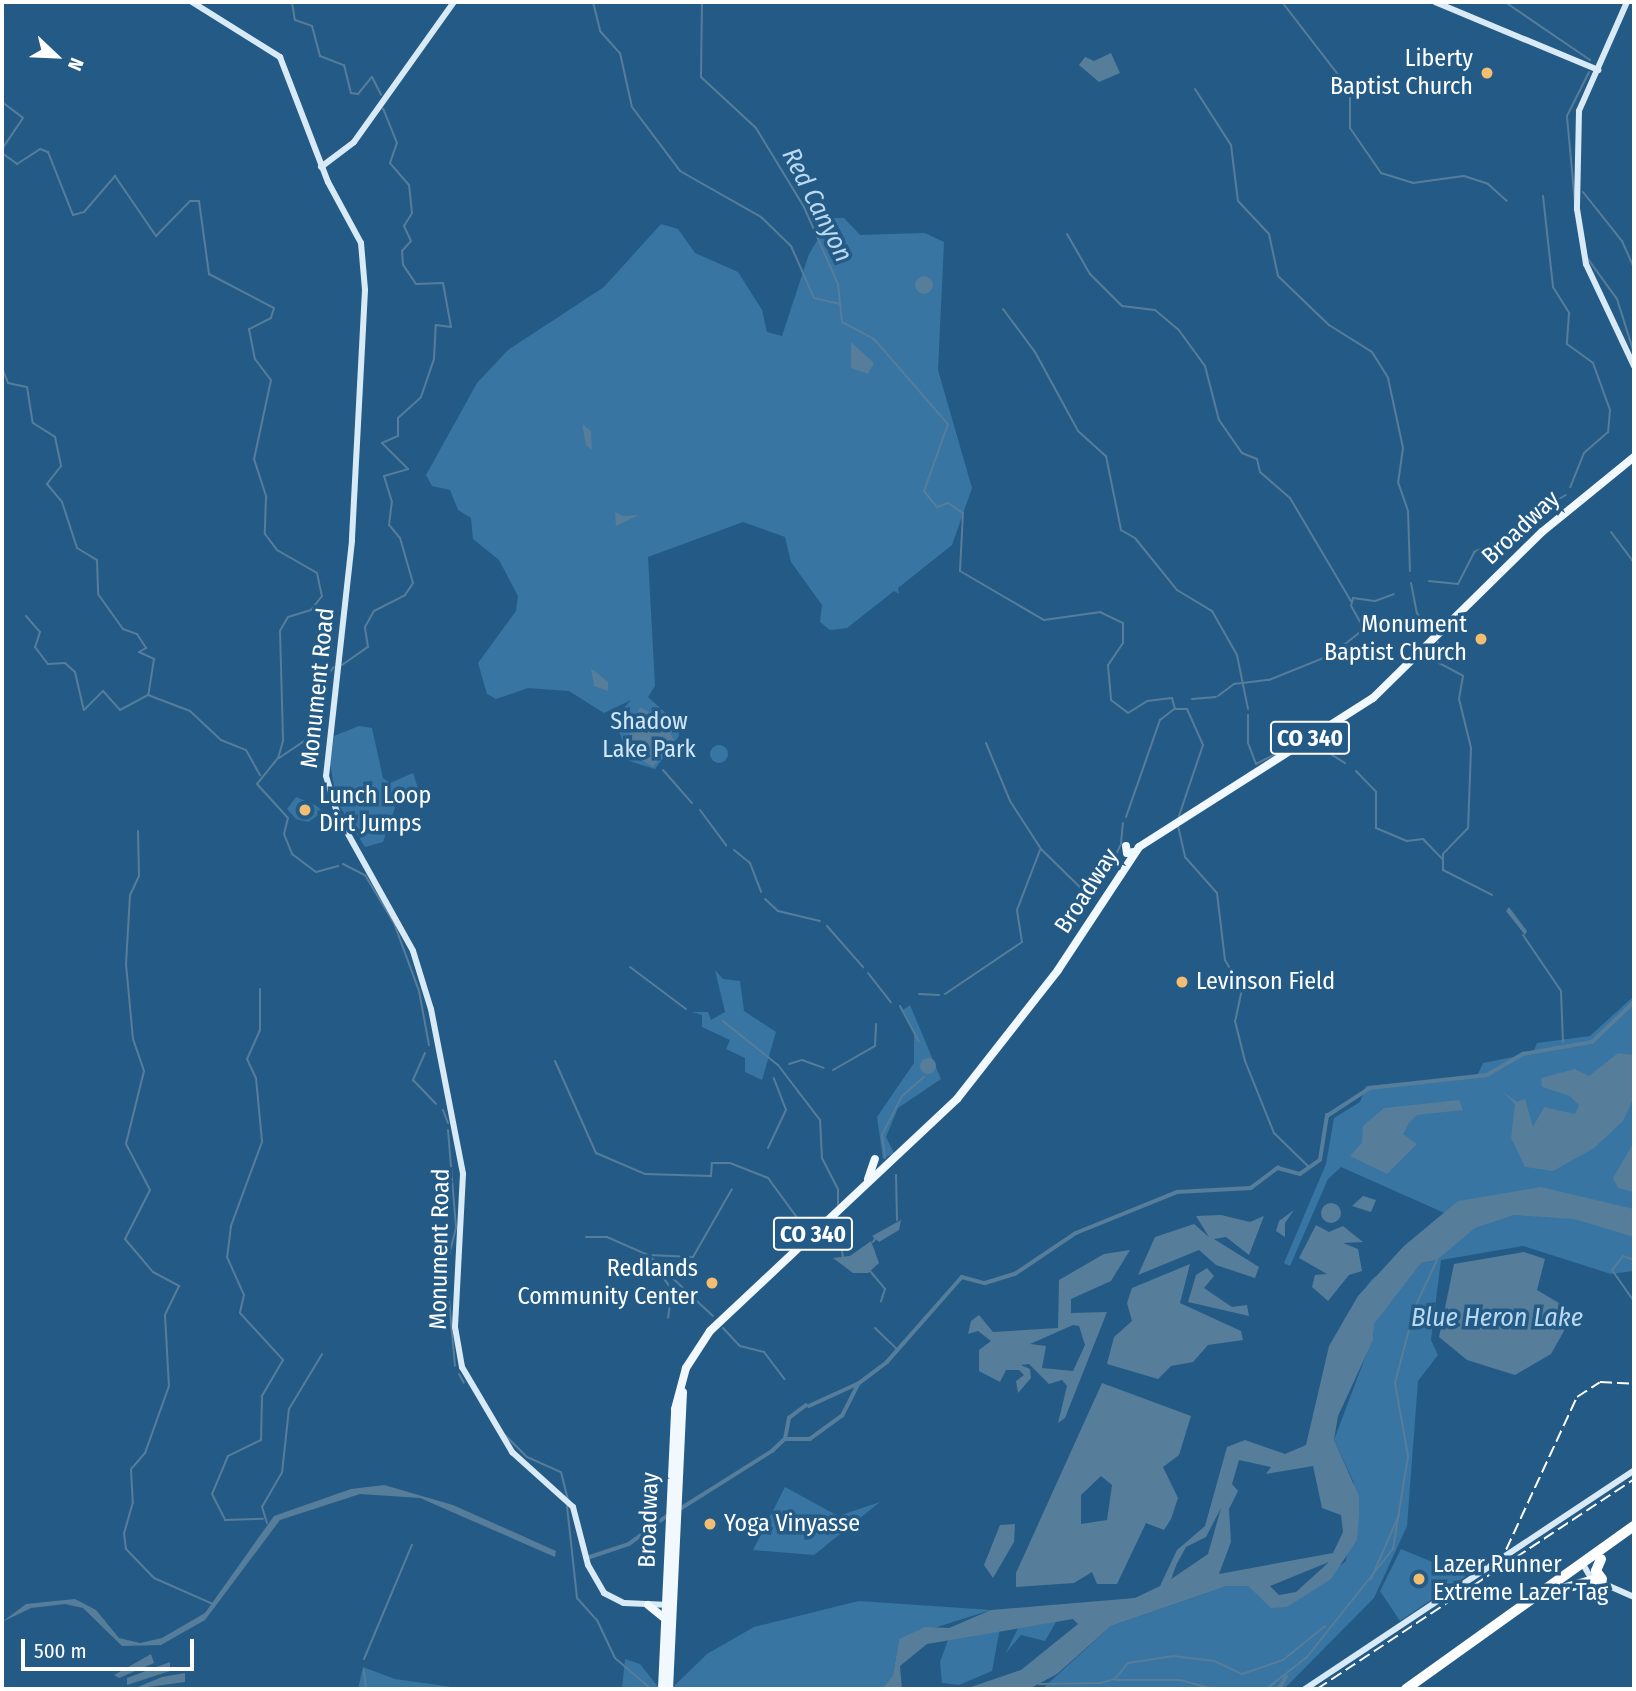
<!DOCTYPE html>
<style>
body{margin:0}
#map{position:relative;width:1636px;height:1691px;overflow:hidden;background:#245b86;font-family:"Fira Sans Condensed",sans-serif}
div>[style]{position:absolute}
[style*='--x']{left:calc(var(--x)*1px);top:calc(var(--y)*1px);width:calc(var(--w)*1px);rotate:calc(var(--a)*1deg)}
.green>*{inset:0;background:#3875a3}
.round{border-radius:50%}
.water>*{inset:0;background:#567d9a}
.stream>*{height:2px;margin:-1px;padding:0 1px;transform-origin:1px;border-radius:1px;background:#567d9a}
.canal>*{height:3.5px;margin:-1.75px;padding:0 1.75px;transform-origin:1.75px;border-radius:1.75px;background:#567d9a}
.river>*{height:4.5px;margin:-2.25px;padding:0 2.25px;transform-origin:2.25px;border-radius:2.25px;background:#567d9a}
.secondary>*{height:6px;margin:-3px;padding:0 3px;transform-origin:3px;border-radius:3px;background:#d9eaf7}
.primary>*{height:8px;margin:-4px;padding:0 4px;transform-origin:4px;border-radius:4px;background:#f1f8fe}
.highway>*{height:10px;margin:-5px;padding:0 5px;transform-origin:5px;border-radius:5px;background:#fff}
.rail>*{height:2px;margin-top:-1px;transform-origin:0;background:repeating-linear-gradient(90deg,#fff 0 12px,transparent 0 17px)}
.dots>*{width:19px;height:19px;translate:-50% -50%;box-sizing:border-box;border:4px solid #245b86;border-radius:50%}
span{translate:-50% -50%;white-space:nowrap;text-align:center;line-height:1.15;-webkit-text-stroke:7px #245b86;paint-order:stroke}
.shield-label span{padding:2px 5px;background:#245b86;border:2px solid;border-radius:5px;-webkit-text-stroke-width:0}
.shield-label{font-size:23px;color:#fff;font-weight:700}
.poi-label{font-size:24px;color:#fff}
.right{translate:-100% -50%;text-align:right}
.left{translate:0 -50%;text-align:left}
.street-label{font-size:24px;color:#fff}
.park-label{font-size:24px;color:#d2e7f7}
.water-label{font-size:26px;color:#bad9f0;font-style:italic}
.frame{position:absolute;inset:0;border:4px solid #fff;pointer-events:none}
.north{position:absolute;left:21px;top:21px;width:70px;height:70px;-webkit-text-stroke:5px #245b86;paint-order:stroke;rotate:113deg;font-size:19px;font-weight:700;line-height:28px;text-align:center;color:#fff}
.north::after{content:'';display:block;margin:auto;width:24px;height:32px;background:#fff;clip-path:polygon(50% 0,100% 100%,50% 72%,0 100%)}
.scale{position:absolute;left:21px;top:1639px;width:173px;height:32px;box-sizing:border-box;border:4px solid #fff;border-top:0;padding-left:9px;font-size:21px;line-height:24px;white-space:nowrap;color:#fff;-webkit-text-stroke:5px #245b86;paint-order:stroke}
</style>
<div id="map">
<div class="green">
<div style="clip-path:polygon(831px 218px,844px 218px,860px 235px,925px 233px,944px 242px,938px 370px,972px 488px,952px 545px,898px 588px,899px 594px,894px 591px,847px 628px,830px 630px,820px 622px,822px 605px,791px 562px,785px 537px,743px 522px,648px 557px,655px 686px,648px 697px,678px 724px,679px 736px,655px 769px,629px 761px,615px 718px,631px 700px,604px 713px,569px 691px,528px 688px,496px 699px,487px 694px,478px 663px,516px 611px,518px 596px,499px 560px,473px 539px,471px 518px,458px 510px,450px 490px,432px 486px,426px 475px,477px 383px,508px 350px,604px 287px,661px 224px,678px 229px,695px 253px,738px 272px,762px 310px,767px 332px,782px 336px,809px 254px)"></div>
<div style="clip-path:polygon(359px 726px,372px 728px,383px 778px,390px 783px,413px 773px,422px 800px,398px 799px,383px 842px,365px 847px,337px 802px,330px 764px,334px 736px)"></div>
<div class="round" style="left:710px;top:745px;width:18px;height:18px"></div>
<div style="clip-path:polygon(296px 797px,317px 806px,323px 812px,308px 822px,296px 819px,287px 809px)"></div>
<div style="clip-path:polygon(715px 970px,723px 979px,740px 981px,744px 1011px,776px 1032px,762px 1080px,745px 1072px,745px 1058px,726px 1049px,730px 1040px,702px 1027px,702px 1015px,692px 1012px,708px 1012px,711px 1020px,725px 1012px)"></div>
<div style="clip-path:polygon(evenodd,1634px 996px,1634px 1271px,1611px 1274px,1523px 1246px,1441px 1260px,1431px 1340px,1438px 1355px,1418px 1381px,1407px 1526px,1374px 1598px,1284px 1689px,1042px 1689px,1111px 1626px,1227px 1586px,1248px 1586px,1287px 1607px,1346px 1561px,1354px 1483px,1334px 1440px,1374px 1334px,1343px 1321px,1371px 1280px,1436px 1230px,1467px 1223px,1341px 1167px,1328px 1179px,1290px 1266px,1284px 1263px,1326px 1164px,1334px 1118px,1360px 1102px,1366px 1086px,1477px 1076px,1483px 1063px,1533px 1053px,1537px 1043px,1590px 1036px,1634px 996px,1460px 1237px,1437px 1260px,1421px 1263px,1406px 1281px,1436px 1244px,1460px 1237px)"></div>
<div style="clip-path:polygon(910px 1005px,941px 1079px,898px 1108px,886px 1137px,894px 1153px,883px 1159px,877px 1117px,914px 1063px,914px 1032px,903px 1010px)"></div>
<div style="clip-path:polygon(785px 1487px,838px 1516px,880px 1502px,814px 1555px,753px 1550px)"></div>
<div style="clip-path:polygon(1401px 1549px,1466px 1576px,1400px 1621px,1380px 1591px)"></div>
<div style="clip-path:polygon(859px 1601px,991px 1610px,899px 1639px,893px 1675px,882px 1689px,622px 1689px,625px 1659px,640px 1664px,659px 1688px,673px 1687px,707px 1654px,754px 1627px)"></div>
<div style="clip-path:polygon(1056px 1622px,1045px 1641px,1021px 1635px,1006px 1653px,1019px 1626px)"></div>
<div style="clip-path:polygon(1000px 1628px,992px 1671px,959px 1685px,942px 1683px,940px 1662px,948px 1640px)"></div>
<div style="clip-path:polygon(363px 1667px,395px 1679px,452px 1687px,358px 1689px)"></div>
</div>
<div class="water">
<div style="clip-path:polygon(1111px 53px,1120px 73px,1099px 82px,1079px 65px,1085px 57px,1094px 61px)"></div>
<div class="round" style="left:915px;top:276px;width:18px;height:18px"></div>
<div style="clip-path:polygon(851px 342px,874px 363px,868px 374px,851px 368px)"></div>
<div style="clip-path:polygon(582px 424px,591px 431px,592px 450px,586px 445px)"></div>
<div style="clip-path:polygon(615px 512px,623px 516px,639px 515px,616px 526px)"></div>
<div style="clip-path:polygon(591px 668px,608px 682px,608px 691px,594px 686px)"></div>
<div style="clip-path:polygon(640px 707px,663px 721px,674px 740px,653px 767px,637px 757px,629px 735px)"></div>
<div style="clip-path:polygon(1509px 907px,1527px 931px,1525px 935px,1506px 911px)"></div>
<div style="clip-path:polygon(1618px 1053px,1634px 1055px,1634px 1097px,1623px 1121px,1594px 1148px,1553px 1171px,1525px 1167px,1511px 1138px,1515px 1104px,1503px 1092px,1517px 1102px,1525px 1099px,1533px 1127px,1544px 1107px,1575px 1114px,1579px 1105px,1570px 1096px,1542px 1087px,1541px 1078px,1575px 1069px,1589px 1076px)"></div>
<div class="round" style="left:920px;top:1058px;width:16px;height:16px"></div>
<div style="clip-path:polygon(1459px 1100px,1463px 1110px,1417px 1115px,1409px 1123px,1403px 1134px,1417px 1144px,1387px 1174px,1350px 1156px,1362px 1143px,1363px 1126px,1384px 1108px)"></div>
<div style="clip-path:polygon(1634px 1142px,1634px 1192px,1618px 1188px,1613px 1178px)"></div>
<div style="clip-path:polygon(evenodd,1541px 1187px,1634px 1209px,1634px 1237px,1574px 1219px,1514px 1215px,1475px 1228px,1437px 1260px,1421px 1263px,1374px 1324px,1373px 1340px,1338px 1416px,1334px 1440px,1359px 1496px,1359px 1516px,1357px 1540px,1331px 1579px,1287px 1607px,1271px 1608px,1248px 1586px,1227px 1586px,1111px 1626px,1057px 1674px,1029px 1689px,965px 1689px,1021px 1670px,1078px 1624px,1073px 1619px,927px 1644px,900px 1666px,902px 1689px,882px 1689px,893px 1675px,899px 1639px,925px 1627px,949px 1628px,991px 1610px,1135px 1598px,1160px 1586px,1177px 1550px,1205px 1526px,1227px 1447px,1245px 1440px,1285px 1454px,1306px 1445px,1329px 1346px,1358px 1296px,1404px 1246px,1458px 1201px,1541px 1187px,1239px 1460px,1271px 1467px,1266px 1474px,1313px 1466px,1322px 1508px,1341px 1515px,1343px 1532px,1333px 1553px,1219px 1574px,1231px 1542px,1229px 1509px,1238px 1491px,1232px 1484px,1239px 1460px,1541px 1187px,1221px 1508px,1208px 1554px,1167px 1582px,1186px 1547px,1206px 1537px,1221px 1508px,1541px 1187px,1329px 1562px,1296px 1592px,1279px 1595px,1270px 1586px,1329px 1562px)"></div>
<div style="clip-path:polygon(1363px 1196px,1376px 1200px,1371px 1212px,1352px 1206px)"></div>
<div class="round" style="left:1321px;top:1203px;width:20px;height:20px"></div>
<div style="clip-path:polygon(1294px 1210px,1285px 1223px,1285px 1237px,1276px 1231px,1279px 1221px)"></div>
<div style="clip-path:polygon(1221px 1215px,1250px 1222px,1264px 1216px,1249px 1255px,1226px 1237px,1214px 1239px,1259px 1267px,1255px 1278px,1216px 1265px,1199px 1250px,1138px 1275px,1155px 1237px,1194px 1224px,1209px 1237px,1196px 1216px)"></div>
<div style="clip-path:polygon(901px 1220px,899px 1230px,879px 1242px,872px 1236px)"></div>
<div style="clip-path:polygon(1316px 1225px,1329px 1232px,1343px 1226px,1363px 1242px,1343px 1243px,1358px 1249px,1362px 1271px,1349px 1275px,1328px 1301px,1312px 1287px,1315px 1275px,1327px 1274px,1299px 1258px)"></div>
<div style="clip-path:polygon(871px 1241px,879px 1263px,868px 1273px,853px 1273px,833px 1258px,850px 1256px)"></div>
<div style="clip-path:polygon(evenodd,1130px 1250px,1111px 1281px,1071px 1299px,1071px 1313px,1107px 1312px,1065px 1418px,1058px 1423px,1067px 1386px,1062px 1380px,1049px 1384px,1029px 1364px,1021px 1365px,1030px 1369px,1031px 1378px,1018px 1393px,1016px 1381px,1024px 1375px,1019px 1370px,1006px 1370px,1000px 1382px,979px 1371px,979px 1350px,991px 1341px,978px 1331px,968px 1334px,971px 1321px,979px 1315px,993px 1332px,1058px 1328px,1059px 1280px,1104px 1254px,1130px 1250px,1073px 1325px,1079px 1326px,1085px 1345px,1073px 1371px,1042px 1368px,1046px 1346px,1030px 1344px,1073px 1325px)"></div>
<div style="clip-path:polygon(1524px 1252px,1545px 1259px,1537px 1290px,1564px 1306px,1564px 1331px,1551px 1354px,1515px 1375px,1467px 1360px,1439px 1337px,1454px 1264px)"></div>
<div style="clip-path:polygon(1190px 1264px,1180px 1303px,1241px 1331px,1243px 1340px,1208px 1345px,1193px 1362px,1171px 1366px,1158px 1379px,1107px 1364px,1114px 1337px,1132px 1321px,1127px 1303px,1132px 1288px)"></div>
<div style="clip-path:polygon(1207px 1268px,1214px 1276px,1204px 1288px,1232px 1307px,1247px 1305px,1249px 1316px,1188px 1302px,1196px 1275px)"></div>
<div style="clip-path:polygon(evenodd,1102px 1383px,1191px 1416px,1179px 1455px,1163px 1467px,1178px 1498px,1171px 1519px,1164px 1530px,1146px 1523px,1117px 1584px,1097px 1584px,1092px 1572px,1074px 1583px,1016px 1587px,1016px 1573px,1102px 1383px,1101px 1476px,1112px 1485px,1107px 1520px,1081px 1524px,1081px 1495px,1101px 1476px)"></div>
<div style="clip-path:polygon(384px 1485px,453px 1505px,556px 1551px,555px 1557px,420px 1498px,360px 1494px,280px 1520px,205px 1620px,161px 1645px,122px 1646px,83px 1608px,65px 1604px,31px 1608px,2px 1622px,26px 1604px,75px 1599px,96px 1610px,119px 1638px,140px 1643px,162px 1638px,205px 1613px,274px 1516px,351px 1489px)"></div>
<div style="clip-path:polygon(1015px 1524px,1014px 1542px,993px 1578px,984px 1565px,1000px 1525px)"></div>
<div style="clip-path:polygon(151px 1654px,154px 1663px,119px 1678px,114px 1675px)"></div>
<div style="clip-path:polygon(170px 1662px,170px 1671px,127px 1685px,127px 1678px)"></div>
<div style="clip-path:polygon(185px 1673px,185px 1682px,133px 1689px,162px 1677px)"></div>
</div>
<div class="stream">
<div style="--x:292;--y:2;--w:18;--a:81"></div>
<div style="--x:295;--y:20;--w:18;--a:19"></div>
<div style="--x:312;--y:26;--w:31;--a:75"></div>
<div style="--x:320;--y:56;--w:26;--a:21"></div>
<div style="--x:344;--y:65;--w:29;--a:76"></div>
<div style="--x:351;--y:93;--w:7;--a:8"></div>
<div style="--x:358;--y:94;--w:22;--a:-51"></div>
<div style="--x:372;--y:77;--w:20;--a:63"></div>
<div style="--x:593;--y:2;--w:30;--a:76"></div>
<div style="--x:600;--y:31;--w:30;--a:48"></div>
<div style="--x:620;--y:53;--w:55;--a:77.5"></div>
<div style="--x:632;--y:107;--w:80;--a:53.1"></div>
<div style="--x:680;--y:171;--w:93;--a:29.6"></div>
<div style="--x:761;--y:217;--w:42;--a:44"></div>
<div style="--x:791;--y:246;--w:57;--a:66.1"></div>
<div style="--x:814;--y:298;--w:28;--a:13"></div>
<div style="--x:702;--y:2;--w:75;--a:90.8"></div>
<div style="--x:701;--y:77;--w:75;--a:42.8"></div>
<div style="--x:756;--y:128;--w:92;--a:58.7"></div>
<div style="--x:804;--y:207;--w:84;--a:66.2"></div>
<div style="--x:838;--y:284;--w:38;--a:84"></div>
<div style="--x:842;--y:322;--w:36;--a:28"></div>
<div style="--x:874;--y:339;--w:113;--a:49"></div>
<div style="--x:948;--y:424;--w:71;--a:109.7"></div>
<div style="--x:924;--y:491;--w:21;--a:51"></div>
<div style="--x:937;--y:507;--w:12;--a:-20"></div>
<div style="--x:948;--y:503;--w:18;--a:34"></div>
<div style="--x:963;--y:513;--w:58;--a:93"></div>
<div style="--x:960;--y:571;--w:97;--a:30.3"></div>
<div style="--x:1044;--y:620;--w:57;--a:-8.1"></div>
<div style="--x:1100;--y:612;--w:25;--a:26"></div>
<div style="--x:1123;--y:623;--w:20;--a:90"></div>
<div style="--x:1123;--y:643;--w:27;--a:124"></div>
<div style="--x:1108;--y:665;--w:35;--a:85"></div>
<div style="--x:1111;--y:700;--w:21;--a:37"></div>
<div style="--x:1128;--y:713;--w:22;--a:-32"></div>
<div style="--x:1147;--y:701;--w:25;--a:-7"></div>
<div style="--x:1172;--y:698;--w:11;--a:75"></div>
<div style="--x:1175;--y:709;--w:12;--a:0"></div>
<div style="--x:1187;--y:709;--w:39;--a:66"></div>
<div style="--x:1203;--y:745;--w:75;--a:108.7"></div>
<div style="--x:1282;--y:2;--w:111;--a:52.3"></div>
<div style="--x:1350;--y:90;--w:38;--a:90"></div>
<div style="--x:1350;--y:128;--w:55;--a:55.4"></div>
<div style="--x:1381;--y:173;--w:34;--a:17"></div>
<div style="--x:1413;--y:183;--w:51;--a:-7.8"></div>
<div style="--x:1464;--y:176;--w:25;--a:18"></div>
<div style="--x:1488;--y:184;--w:25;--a:42"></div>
<div style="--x:1505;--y:2;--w:103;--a:34.3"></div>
<div style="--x:1195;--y:89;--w:67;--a:57.3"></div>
<div style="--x:1231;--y:145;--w:56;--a:82.9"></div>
<div style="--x:1238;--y:201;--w:45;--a:46.8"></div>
<div style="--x:1269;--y:234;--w:43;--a:77.9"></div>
<div style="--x:1278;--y:276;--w:71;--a:43.9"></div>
<div style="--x:1329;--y:325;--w:51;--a:32.1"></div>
<div style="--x:1372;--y:352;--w:31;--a:58"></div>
<div style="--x:1388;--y:378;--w:72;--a:77.9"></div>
<div style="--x:1403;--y:448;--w:34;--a:98"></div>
<div style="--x:1398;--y:482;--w:31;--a:71"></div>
<div style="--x:1408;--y:511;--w:60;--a:88.1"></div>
<div style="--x:2;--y:102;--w:26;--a:37"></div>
<div style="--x:23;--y:118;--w:37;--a:124"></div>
<div style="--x:2;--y:153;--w:19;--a:36"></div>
<div style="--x:17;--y:164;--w:27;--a:-33"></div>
<div style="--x:40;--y:149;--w:9;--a:21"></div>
<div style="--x:48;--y:152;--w:68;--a:68.4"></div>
<div style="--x:73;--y:215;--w:11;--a:-15"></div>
<div style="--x:84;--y:212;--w:48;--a:-49.3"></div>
<div style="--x:115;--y:176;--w:73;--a:55.7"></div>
<div style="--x:156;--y:236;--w:49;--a:-45.8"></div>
<div style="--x:190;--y:201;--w:9;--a:0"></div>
<div style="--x:199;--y:201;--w:74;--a:82.2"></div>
<div style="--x:209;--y:274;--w:73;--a:27.6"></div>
<div style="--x:274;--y:308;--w:10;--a:107"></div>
<div style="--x:271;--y:318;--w:25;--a:153"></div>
<div style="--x:249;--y:329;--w:31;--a:79"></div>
<div style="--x:255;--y:359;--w:26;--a:53"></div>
<div style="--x:271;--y:380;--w:81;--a:102.1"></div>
<div style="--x:254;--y:459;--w:40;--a:72"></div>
<div style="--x:266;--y:497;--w:37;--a:92"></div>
<div style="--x:265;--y:534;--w:20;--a:53"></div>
<div style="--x:277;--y:550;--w:46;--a:29.9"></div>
<div style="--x:317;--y:573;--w:24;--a:78"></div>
<div style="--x:322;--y:596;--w:18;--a:128"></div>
<div style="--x:311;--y:610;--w:24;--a:163"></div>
<div style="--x:288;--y:617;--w:16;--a:120"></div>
<div style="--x:280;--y:631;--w:110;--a:88.4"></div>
<div style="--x:283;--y:741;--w:18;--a:106"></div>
<div style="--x:278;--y:758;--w:33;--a:129"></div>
<div style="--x:257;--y:784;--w:46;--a:47.6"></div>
<div style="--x:288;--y:818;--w:16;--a:104"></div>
<div style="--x:284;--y:834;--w:22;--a:68"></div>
<div style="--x:292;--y:854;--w:30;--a:37"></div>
<div style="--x:316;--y:872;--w:23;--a:-15"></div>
<div style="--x:1583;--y:192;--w:63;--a:51.5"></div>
<div style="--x:1622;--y:241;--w:30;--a:66"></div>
<div style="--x:1543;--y:196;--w:92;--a:83.7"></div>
<div style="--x:1553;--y:287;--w:31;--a:58"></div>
<div style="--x:1569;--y:313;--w:31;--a:94"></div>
<div style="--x:1567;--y:344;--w:32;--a:36"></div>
<div style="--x:1593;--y:363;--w:50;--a:70.1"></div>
<div style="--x:1610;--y:410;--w:22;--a:95"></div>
<div style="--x:1608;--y:432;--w:32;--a:139"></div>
<div style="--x:1584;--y:453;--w:37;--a:112"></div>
<div style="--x:1575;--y:203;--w:87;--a:-95.3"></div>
<div style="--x:1567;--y:116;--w:49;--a:-63.4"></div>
<div style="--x:1067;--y:234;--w:46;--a:60.1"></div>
<div style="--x:1090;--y:274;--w:45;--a:45"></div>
<div style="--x:1122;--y:306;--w:33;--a:7"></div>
<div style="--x:1155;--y:310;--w:30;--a:40"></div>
<div style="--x:1178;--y:329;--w:46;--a:53.9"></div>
<div style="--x:1205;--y:366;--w:56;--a:75.5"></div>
<div style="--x:1219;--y:420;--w:40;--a:55.1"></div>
<div style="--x:1242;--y:453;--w:16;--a:22"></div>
<div style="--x:1257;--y:459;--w:13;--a:77"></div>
<div style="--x:1260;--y:472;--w:40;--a:41"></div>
<div style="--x:1290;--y:498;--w:120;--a:59.4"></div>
<div style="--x:1588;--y:259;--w:49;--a:54.1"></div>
<div style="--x:1617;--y:299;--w:57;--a:72.5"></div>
<div style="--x:1003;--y:309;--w:54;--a:53.3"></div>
<div style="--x:1035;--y:352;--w:90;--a:61.4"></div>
<div style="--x:1078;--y:431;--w:38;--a:42"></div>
<div style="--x:1106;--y:456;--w:76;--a:78.5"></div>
<div style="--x:1121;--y:530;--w:16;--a:30"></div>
<div style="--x:1135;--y:538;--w:67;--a:51.1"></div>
<div style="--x:1177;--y:590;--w:41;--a:31"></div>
<div style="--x:1212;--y:611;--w:51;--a:60.4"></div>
<div style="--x:1237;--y:655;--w:55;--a:78.5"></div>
<div style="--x:2;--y:368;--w:16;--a:68"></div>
<div style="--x:8;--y:383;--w:19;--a:12"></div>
<div style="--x:27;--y:387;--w:36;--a:81"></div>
<div style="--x:33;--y:423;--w:26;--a:32"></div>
<div style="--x:55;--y:437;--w:30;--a:78"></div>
<div style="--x:61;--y:466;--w:23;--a:128"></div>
<div style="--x:47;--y:484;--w:23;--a:50"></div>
<div style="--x:62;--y:502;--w:48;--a:71.9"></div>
<div style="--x:77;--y:548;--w:23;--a:31"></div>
<div style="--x:97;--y:560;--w:34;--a:88"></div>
<div style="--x:98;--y:594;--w:43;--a:54.5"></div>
<div style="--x:123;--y:629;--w:15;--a:20"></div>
<div style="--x:137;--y:634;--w:17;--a:57"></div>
<div style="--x:146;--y:648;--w:8;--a:150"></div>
<div style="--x:139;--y:652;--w:17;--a:25"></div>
<div style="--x:154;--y:659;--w:36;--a:99"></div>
<div style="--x:1611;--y:532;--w:38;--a:53"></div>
<div style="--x:1429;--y:581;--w:29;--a:6"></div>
<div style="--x:1458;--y:584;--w:36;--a:-63"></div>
<div style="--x:1474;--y:552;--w:68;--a:-23.5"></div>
<div style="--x:1536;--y:525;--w:20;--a:-63"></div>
<div style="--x:1545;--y:507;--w:24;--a:-30"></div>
<div style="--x:1411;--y:583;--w:31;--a:79"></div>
<div style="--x:1417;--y:613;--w:29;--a:54"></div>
<div style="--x:26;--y:616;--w:21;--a:49"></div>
<div style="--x:40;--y:632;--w:16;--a:108"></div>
<div style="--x:35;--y:647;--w:21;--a:53"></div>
<div style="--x:48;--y:664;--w:17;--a:-3"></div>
<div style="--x:65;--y:663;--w:13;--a:42"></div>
<div style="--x:75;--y:672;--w:39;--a:77"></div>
<div style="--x:84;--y:710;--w:27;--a:-45"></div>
<div style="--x:103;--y:691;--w:25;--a:48"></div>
<div style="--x:120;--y:710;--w:32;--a:-28"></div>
<div style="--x:148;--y:695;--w:45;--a:20.9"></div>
<div style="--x:190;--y:711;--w:42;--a:43.1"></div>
<div style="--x:221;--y:740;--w:27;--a:22"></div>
<div style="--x:246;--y:750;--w:29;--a:61"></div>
<div style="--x:1438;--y:642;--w:21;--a:87"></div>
<div style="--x:1439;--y:663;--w:27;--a:28"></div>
<div style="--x:1463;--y:676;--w:23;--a:100"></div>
<div style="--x:1459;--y:699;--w:50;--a:76.2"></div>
<div style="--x:1471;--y:748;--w:80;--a:92.1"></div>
<div style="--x:1468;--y:828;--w:36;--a:134"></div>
<div style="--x:1443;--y:854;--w:16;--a:90"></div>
<div style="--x:1443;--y:870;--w:55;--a:27"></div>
<div style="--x:342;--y:665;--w:32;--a:-35"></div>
<div style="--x:368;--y:647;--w:20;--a:-99"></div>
<div style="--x:365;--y:627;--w:18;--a:-61"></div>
<div style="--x:374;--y:611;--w:35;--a:-27"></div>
<div style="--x:405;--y:595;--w:14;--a:-56"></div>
<div style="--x:413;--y:583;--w:47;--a:-106.1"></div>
<div style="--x:400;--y:538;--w:17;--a:-130"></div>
<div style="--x:389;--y:525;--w:23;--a:-83"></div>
<div style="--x:392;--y:502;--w:27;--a:-107"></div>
<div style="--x:384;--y:476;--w:25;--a:-16"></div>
<div style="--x:408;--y:469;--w:37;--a:-135"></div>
<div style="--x:382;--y:443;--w:17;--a:-24"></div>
<div style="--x:398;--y:436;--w:18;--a:-90"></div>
<div style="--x:398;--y:418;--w:31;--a:-42"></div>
<div style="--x:421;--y:397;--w:40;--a:-71.1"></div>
<div style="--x:434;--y:359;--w:34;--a:-87"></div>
<div style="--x:436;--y:325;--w:15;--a:8"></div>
<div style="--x:451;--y:327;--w:45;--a:-100.3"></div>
<div style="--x:443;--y:283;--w:27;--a:178"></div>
<div style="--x:416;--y:284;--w:23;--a:-124"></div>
<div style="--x:403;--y:265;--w:14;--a:-94"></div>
<div style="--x:402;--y:251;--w:13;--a:-48"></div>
<div style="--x:411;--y:241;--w:17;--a:-115"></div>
<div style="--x:404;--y:226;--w:15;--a:-58"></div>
<div style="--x:412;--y:213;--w:28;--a:-96"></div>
<div style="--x:409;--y:185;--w:29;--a:-131"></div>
<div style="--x:390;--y:163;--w:21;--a:-71"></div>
<div style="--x:397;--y:143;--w:37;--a:-112"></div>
<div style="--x:1218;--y:696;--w:20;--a:-37"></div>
<div style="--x:1234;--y:684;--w:35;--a:-7"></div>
<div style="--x:1269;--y:680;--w:67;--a:-22"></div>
<div style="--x:1331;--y:655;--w:42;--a:-38.2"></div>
<div style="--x:1364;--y:629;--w:26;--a:-119"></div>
<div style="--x:1351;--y:606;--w:8;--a:-76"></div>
<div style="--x:1353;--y:598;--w:22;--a:8"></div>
<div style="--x:1375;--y:601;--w:20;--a:-20"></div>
<div style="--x:1192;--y:699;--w:24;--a:-5"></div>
<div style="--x:1248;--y:715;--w:28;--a:90"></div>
<div style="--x:1248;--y:743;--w:22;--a:69"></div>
<div style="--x:1256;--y:764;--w:29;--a:-27"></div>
<div style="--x:986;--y:743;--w:63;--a:67.5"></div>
<div style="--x:1010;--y:801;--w:57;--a:57.1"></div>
<div style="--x:1041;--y:849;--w:64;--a:44.4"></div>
<div style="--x:1087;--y:894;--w:28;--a:-45"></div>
<div style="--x:1107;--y:874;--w:33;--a:-65"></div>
<div style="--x:1121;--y:844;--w:21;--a:-85"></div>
<div style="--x:1294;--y:753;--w:26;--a:-16"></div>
<div style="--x:1329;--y:753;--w:19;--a:32"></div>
<div style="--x:279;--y:758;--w:36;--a:-34"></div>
<div style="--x:309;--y:738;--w:14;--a:-65"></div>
<div style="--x:315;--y:725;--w:36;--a:-81"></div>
<div style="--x:321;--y:689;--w:19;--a:-118"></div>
<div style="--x:312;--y:672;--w:14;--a:25"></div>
<div style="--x:325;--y:678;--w:14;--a:-51"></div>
<div style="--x:663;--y:770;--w:44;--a:48.7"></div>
<div style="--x:1356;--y:771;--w:29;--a:46"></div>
<div style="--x:1376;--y:792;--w:36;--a:90"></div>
<div style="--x:1376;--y:828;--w:34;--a:23"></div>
<div style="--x:1407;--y:841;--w:16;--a:-7"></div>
<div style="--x:1423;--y:839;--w:28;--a:46"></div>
<div style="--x:700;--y:810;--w:44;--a:53.4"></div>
<div style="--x:1126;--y:817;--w:103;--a:-70.7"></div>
<div style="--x:1160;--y:720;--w:18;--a:-38"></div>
<div style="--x:1178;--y:826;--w:32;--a:77"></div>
<div style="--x:1185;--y:857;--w:48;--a:48.4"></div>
<div style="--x:1217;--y:893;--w:67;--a:83.2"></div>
<div style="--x:1225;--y:960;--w:34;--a:60"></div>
<div style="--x:1242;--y:989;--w:33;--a:102"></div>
<div style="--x:1235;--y:1021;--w:41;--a:76"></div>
<div style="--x:1245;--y:1061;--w:78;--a:68.1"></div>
<div style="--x:1274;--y:1133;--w:49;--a:44.2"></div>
<div style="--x:138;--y:831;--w:45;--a:88.7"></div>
<div style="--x:139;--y:876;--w:21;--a:115"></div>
<div style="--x:130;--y:895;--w:69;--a:93.3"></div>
<div style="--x:126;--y:964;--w:75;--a:84.7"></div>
<div style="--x:133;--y:1039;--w:34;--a:71"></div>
<div style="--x:144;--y:1071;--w:75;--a:103.9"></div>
<div style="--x:126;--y:1144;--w:52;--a:62.4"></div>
<div style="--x:150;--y:1190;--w:55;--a:117"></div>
<div style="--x:125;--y:1239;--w:43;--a:49.7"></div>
<div style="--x:153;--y:1272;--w:30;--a:28"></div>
<div style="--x:179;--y:1286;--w:32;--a:116"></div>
<div style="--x:165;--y:1315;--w:71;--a:86.8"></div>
<div style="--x:169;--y:1386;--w:71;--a:109.7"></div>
<div style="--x:145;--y:1453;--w:21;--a:131"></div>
<div style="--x:131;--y:1469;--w:33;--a:87"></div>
<div style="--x:133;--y:1502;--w:32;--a:106"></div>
<div style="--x:124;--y:1533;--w:16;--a:83"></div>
<div style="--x:126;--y:1549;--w:40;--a:46"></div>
<div style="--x:154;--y:1578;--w:64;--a:23.8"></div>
<div style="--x:734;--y:850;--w:21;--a:39"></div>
<div style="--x:750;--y:863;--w:31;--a:69"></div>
<div style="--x:343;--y:864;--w:25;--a:27"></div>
<div style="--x:365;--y:875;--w:56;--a:58.9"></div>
<div style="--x:394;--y:923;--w:72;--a:69.8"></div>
<div style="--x:419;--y:991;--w:55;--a:79.5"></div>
<div style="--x:765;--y:899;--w:18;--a:43"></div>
<div style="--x:778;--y:911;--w:43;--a:13.4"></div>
<div style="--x:827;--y:926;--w:55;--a:48.7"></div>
<div style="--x:1523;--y:935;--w:68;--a:55.8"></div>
<div style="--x:1561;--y:991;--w:51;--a:87.8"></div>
<div style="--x:630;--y:967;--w:70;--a:36.9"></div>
<div style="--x:868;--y:973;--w:37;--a:52"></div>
<div style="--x:260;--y:989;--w:41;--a:90"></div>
<div style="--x:260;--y:1030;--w:32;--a:114"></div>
<div style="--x:247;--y:1059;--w:21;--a:65"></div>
<div style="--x:256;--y:1078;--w:64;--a:84.6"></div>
<div style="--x:262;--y:1142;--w:90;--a:110.3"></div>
<div style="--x:231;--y:1226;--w:31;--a:97"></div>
<div style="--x:227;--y:1257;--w:42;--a:65.9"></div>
<div style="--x:244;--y:1295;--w:18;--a:103"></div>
<div style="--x:240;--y:1313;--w:64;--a:47.5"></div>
<div style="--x:283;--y:1360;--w:42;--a:120.3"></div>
<div style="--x:262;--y:1396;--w:44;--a:91.3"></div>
<div style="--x:261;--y:1440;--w:37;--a:154"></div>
<div style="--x:228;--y:1456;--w:41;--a:112.8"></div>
<div style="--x:212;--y:1494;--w:29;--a:63"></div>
<div style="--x:225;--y:1520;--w:38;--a:-2"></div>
<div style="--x:919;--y:994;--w:20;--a:3"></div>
<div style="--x:945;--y:994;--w:93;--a:-34"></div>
<div style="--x:1022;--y:942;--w:32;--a:-99"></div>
<div style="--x:1017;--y:910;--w:64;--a:-69"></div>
<div style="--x:900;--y:1006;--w:40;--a:62"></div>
<div style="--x:723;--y:1021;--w:70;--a:38.7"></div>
<div style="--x:778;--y:1065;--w:69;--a:52.6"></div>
<div style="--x:820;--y:1120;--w:38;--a:87"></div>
<div style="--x:822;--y:1158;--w:36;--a:63"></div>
<div style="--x:838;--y:1190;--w:16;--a:90"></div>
<div style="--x:425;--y:1053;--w:30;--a:114"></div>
<div style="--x:413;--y:1080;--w:33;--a:46"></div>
<div style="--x:555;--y:1061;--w:101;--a:66"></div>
<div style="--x:596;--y:1153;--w:53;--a:23.2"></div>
<div style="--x:645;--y:1174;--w:66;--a:1.7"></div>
<div style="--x:711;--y:1176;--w:13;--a:-86"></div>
<div style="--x:712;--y:1163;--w:18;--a:0"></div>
<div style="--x:730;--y:1163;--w:41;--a:21.5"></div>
<div style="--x:768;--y:1178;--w:64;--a:53.8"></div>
<div style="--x:789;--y:1064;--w:14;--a:-17"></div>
<div style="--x:802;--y:1060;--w:23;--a:20"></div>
<div style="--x:833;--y:1070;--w:48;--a:-29.7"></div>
<div style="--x:875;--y:1046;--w:22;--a:-87"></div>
<div style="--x:443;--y:1110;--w:14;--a:69"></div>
<div style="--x:448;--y:1130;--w:98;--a:85.3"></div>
<div style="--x:456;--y:1228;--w:40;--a:104.4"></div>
<div style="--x:446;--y:1267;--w:99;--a:84.8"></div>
<div style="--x:768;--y:1148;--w:42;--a:-64.7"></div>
<div style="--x:786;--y:1110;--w:34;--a:-111"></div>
<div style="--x:885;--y:1158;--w:23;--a:-97"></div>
<div style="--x:882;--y:1135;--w:44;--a:-62.9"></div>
<div style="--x:902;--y:1096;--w:29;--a:-41"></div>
<div style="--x:896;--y:1175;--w:45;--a:88.7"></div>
<div style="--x:838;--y:1218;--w:39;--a:83"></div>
<div style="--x:586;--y:1237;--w:21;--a:0"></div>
<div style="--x:607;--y:1237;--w:45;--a:23.7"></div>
<div style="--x:648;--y:1255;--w:89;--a:43.2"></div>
<div style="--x:821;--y:1240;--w:18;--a:9"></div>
<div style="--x:873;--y:1242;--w:4;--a:-56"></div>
<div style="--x:649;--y:1255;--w:44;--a:2.6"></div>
<div style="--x:693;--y:1257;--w:78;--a:-60.2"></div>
<div style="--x:648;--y:1256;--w:42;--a:54.8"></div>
<div style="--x:672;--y:1290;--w:28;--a:98"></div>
<div style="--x:1634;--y:1260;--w:12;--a:-160"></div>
<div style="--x:1623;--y:1256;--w:18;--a:128"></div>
<div style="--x:1612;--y:1270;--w:38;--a:55"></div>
<div style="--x:870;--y:1271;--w:23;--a:50"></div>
<div style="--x:885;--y:1289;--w:13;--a:108"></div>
<div style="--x:723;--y:1328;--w:25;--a:47"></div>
<div style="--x:740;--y:1346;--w:25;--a:14"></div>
<div style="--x:764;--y:1352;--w:34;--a:53"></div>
<div style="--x:875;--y:1328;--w:29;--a:44"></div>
<div style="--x:459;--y:1374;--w:10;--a:61"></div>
<div style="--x:505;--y:1435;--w:31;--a:45"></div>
<div style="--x:527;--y:1457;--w:37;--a:24"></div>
<div style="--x:561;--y:1472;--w:30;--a:76"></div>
<div style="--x:567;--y:1506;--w:93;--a:83.8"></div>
<div style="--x:577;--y:1598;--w:30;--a:48"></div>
<div style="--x:597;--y:1620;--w:42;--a:64.7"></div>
<div style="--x:615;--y:1658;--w:48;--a:40.7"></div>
<div style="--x:267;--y:1523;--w:17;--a:-107"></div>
<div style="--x:262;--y:1507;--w:39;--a:-60"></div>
<div style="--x:282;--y:1473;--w:64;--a:-83.8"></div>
<div style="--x:289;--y:1409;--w:64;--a:-59"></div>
<div style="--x:1371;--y:1579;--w:70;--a:-66.4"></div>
<div style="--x:364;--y:1659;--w:124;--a:-67.2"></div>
<div style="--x:364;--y:1670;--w:19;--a:84"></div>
<div style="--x:1116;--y:1680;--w:64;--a:0"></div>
<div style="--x:1180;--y:1680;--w:35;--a:15"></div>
<div style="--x:1039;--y:1684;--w:62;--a:-0.9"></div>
<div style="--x:1101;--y:1683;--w:15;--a:-16"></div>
<div style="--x:1115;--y:1679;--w:21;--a:-51"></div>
<div style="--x:1128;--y:1663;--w:46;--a:-8.8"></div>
<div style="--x:1173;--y:1656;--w:41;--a:7"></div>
<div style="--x:1214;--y:1661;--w:31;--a:25"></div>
<div style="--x:1242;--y:1674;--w:43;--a:-18.9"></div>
<div style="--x:1283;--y:1660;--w:54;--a:-39"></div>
<div style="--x:1266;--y:1689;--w:52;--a:-38"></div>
<div style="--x:1307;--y:1657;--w:138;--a:-51.5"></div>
<div style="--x:1393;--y:1549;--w:94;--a:-80.8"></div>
<div style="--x:1408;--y:1456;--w:74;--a:-100.1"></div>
<div style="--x:1395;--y:1383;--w:79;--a:-75.3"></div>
<div style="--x:1415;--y:1307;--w:52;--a:-64.9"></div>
</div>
<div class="canal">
<div style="--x:809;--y:1406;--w:53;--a:-24.6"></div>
<div style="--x:785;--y:1439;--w:25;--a:0"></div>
<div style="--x:810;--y:1439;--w:39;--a:-36"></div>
<div style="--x:842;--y:1416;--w:36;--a:-63"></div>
<div style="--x:858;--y:1384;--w:36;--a:-37"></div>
<div style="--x:887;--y:1362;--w:113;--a:-48.6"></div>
<div style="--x:962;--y:1277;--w:24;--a:15"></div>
<div style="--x:985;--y:1283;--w:31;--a:-17"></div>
<div style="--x:1015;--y:1274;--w:73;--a:-33.9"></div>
<div style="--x:1076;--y:1233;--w:109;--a:-22.1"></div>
<div style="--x:1177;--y:1192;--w:74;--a:-3.1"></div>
<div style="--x:1251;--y:1188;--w:34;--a:-37"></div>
<div style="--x:1278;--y:1168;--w:23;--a:15"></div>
<div style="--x:1300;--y:1174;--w:24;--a:-35"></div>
<div style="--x:1320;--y:1160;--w:45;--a:-81"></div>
<div style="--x:1327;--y:1116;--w:51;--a:-33.1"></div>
<div style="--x:1370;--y:1088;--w:118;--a:-6.3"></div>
<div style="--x:1487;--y:1075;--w:42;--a:-30.3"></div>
<div style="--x:1523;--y:1054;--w:70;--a:-9.9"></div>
<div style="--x:1592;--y:1042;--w:58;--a:-43.6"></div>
<div style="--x:680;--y:1509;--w:109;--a:-32.2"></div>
<div style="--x:772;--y:1451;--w:18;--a:-43"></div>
<div style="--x:785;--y:1439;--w:21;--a:-79"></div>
<div style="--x:789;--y:1418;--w:21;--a:-37"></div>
<div style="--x:590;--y:1557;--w:41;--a:-18.4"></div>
<div style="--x:629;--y:1544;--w:47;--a:-36.4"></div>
<div style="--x:1279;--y:1689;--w:14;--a:-60"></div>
</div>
<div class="river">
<div style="--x:1165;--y:1587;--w:23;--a:-70"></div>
</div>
<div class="secondary">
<div style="--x:192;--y:2;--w:104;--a:32"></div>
<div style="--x:280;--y:57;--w:134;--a:69"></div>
<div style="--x:328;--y:182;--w:69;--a:61.6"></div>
<div style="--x:361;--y:243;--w:47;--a:85.1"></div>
<div style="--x:365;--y:290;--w:251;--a:93"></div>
<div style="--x:352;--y:541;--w:236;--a:96.3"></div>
<div style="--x:326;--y:776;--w:42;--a:73.3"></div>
<div style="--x:338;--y:816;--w:154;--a:60.9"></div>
<div style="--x:413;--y:951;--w:61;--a:72.8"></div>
<div style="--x:431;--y:1009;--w:168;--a:79"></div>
<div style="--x:463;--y:1174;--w:153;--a:93"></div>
<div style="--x:455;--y:1327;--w:41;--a:80.1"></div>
<div style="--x:462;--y:1367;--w:99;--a:59.5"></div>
<div style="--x:512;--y:1452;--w:82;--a:42"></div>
<div style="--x:573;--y:1507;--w:60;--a:75.5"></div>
<div style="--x:588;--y:1565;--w:32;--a:60"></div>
<div style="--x:604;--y:1593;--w:22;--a:27"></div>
<div style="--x:624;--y:1603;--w:46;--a:2.5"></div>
<div style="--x:1435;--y:2;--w:177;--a:22.6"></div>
<div style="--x:1627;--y:2;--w:119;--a:113.8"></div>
<div style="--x:1579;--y:111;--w:98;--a:91.2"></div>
<div style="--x:1577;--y:209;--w:56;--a:80.7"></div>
<div style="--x:1586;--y:264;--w:113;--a:64.8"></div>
<div style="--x:321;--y:167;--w:41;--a:-37.1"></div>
<div style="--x:354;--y:142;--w:172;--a:-54.5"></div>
<div style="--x:1584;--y:1566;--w:14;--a:60"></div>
<div style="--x:1591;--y:1578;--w:47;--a:23.8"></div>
<div style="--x:1305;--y:1689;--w:395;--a:-33.6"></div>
</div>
<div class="primary">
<div style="--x:1126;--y:846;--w:7;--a:82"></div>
<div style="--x:1127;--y:853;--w:7;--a:-8"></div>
<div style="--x:868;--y:1179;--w:21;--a:-71"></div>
<div style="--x:648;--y:1605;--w:19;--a:39"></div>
<div style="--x:662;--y:1689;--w:280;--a:-87.3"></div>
<div style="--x:675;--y:1409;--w:42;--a:-75"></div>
<div style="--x:686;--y:1368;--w:44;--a:-57"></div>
<div style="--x:710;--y:1331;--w:339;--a:-43.2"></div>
<div style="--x:957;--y:1099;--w:164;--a:-51.9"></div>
<div style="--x:1058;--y:970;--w:147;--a:-56.6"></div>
<div style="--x:1139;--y:847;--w:277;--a:-32.5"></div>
<div style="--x:1373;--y:698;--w:237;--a:-44.5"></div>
<div style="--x:1542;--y:532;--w:119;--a:-39.2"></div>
<div style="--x:669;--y:1689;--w:297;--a:-87.3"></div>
</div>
<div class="highway">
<div style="--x:1601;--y:1559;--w:13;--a:113"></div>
<div style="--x:1596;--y:1571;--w:10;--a:53"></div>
<div style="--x:1559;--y:1590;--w:37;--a:-16"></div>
<div style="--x:1406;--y:1689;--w:280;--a:-35.6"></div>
</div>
<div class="rail">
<div style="--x:1499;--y:1565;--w:185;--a:-65.1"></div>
<div style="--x:1577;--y:1397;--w:27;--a:-33"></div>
<div style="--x:1600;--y:1382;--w:34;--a:3"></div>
<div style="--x:1317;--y:1689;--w:380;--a:-33.5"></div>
</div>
<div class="dots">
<div style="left:1487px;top:73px;background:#f3bd72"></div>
<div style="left:1481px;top:639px;background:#f3bd72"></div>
<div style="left:305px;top:810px;background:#f3bd72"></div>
<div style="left:1182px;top:982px;background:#f3bd72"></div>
<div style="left:712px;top:1283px;background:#f3bd72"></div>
<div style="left:710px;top:1524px;background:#f3bd72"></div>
<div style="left:1419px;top:1579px;background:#f3bd72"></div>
</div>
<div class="shield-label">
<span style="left:1310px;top:738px">CO 340</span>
<span style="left:813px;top:1234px">CO 340</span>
</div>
<div class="poi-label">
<span class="right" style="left:1473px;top:73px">Liberty<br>Baptist Church</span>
<span class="right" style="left:1467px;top:639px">Monument<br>Baptist Church</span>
<span class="left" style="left:319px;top:810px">Lunch Loop<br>Dirt Jumps</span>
<span class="left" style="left:1196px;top:982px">Levinson Field</span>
<span class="right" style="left:698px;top:1283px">Redlands<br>Community Center</span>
<span class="left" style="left:724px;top:1524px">Yoga Vinyasse</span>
<span class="left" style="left:1433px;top:1579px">Lazer Runner<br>Extreme Lazer Tag</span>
</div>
<div class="street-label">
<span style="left:1521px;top:528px;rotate:-43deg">Broadway</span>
<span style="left:318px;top:688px;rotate:-84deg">Monument Road</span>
<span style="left:1087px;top:891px;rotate:-57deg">Broadway</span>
<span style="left:440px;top:1249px;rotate:-89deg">Monument Road</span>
<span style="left:649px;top:1520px;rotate:-88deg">Broadway</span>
</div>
<div class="park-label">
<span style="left:649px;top:736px">Shadow<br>Lake Park</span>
</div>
<div class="water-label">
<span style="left:817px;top:205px;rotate:63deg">Red Canyon</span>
<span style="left:1497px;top:1318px">Blue Heron Lake</span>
</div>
<div class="frame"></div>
<div class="north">N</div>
<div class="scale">500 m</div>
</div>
